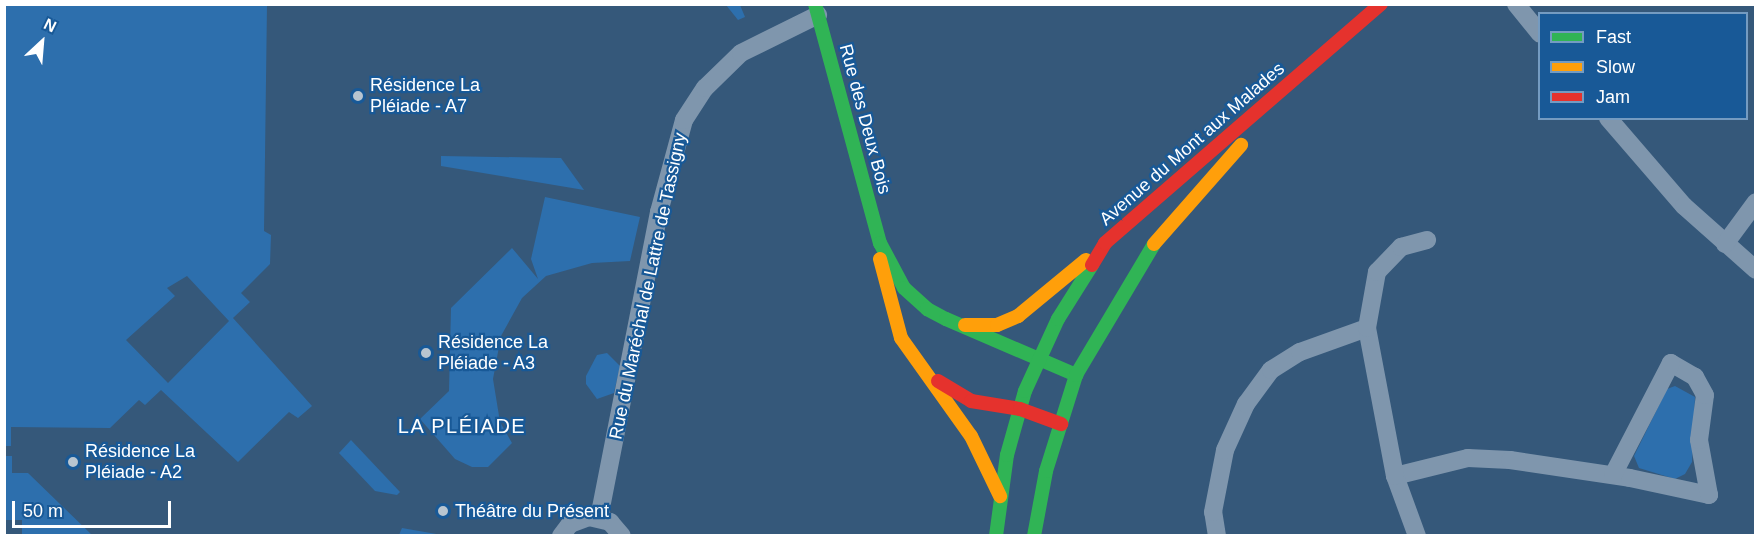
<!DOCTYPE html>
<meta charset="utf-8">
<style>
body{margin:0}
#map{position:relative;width:1760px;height:540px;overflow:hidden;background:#35587a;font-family:Helvetica,sans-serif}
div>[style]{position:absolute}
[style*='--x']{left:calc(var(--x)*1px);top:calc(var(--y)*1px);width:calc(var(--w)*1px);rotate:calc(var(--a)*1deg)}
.green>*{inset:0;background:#2d6fad}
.street>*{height:18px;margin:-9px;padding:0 9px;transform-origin:9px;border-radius:9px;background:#7f96ad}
.fast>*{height:14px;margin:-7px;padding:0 7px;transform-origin:7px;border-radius:7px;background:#30b455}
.slow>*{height:14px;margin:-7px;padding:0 7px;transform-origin:7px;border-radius:7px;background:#ff9f0a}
.jam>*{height:14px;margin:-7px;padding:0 7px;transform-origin:7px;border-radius:7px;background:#e5322d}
.dots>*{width:16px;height:16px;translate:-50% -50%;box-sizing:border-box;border:3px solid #185997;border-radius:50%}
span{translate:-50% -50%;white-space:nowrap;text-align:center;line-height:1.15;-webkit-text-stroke:4.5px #185997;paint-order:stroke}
.poi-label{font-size:18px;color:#fff}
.left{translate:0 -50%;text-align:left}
.street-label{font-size:18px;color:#fff}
.neighbourhood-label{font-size:20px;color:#fff;letter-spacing:1.5px}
.frame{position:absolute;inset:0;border:6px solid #fff;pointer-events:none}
.legend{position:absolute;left:1538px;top:12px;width:210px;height:108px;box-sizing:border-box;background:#185997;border:2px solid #749bc1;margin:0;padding:8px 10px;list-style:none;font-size:18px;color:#fff}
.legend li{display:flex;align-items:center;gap:12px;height:30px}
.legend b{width:30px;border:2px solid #749bc1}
.north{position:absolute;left:12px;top:12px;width:60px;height:60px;-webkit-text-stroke:4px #185997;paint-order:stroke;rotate:26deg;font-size:16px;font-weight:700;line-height:24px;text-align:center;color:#fff}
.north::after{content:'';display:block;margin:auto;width:21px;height:27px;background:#fff;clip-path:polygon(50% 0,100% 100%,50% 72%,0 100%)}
.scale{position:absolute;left:12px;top:501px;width:159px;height:27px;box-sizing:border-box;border:3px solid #fff;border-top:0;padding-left:8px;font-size:18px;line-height:21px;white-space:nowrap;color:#fff;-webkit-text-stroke:4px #185997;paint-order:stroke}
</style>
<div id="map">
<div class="green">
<div style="clip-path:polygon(evenodd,5px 4px,267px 5px,264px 231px,271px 235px,270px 264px,241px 293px,250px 302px,233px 318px,312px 406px,298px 418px,289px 412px,238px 462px,161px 390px,145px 405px,139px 400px,110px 428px,11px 427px,11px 446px,5px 446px,5px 4px,187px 276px,229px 321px,168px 383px,126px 340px,175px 296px,167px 288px,187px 276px)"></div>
<div style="clip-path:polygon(726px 5px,740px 5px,745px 17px,738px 20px)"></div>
<div style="clip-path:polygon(441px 156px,561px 158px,584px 190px,441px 166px)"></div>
<div style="clip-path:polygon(545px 197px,640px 217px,630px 261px,592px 263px,546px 276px,522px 298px,501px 336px,493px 379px,500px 422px,512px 443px,488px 467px,472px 467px,455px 459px,420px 419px,449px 391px,451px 308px,512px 248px,538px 279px,531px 259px)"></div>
<div style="clip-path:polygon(607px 353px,620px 366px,614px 393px,597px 399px,586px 384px,586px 376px,597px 355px)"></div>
<div style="clip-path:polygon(1675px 386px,1695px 397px,1692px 462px,1685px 474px,1675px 479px,1639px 468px,1634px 456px,1667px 389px)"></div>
<div style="clip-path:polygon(351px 440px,400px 492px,397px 495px,375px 491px,339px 453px)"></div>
<div style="clip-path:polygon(5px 456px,12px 456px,12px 473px,28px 473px,92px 535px,22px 535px,22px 520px,5px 520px)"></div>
<div style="clip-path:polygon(402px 528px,442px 535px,399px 535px)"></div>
</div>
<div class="street">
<div style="--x:1516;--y:4;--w:38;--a:51"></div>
<div style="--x:1608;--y:118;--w:116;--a:49.2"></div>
<div style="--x:1684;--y:206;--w:96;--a:41.6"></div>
<div style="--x:1725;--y:244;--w:52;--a:-53.6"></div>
<div style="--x:1395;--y:476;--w:75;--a:-13.9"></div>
<div style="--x:1468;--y:458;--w:42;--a:2.7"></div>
<div style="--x:1510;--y:460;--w:121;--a:8.5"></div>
<div style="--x:1630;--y:478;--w:81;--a:12.1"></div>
<div style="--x:1709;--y:495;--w:56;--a:-100.3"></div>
<div style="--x:1699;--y:440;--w:45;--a:-82.4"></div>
<div style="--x:1705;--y:395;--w:21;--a:-119"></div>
<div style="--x:1695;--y:377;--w:28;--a:-150"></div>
<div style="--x:1671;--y:363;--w:126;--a:117.4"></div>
<div style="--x:599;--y:518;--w:312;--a:-78.9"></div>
<div style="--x:659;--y:212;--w:95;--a:-74.8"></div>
<div style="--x:684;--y:120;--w:38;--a:-57"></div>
<div style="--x:705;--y:88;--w:50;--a:-44.2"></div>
<div style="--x:741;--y:53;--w:86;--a:-26.3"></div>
<div style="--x:561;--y:536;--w:15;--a:-53"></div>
<div style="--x:570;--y:524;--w:20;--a:-20"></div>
<div style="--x:589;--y:517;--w:22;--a:13"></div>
<div style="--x:610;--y:522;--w:18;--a:49"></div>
<div style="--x:1217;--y:536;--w:24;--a:-99"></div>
<div style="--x:1213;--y:512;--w:63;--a:-79"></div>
<div style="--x:1225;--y:450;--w:51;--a:-65.5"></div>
<div style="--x:1246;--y:404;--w:42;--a:-53.7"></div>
<div style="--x:1271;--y:370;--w:34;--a:-32"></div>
<div style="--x:1300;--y:352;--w:71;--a:-19.7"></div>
<div style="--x:1417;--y:536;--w:64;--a:-110.1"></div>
<div style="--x:1395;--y:476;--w:151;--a:-100.7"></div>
<div style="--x:1367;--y:328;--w:57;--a:-79.9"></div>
<div style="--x:1377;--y:272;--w:35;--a:-46"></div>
<div style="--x:1401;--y:247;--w:27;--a:-15"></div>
</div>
<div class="fast">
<div style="--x:815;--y:4;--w:248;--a:74.8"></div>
<div style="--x:880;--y:243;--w:51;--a:61.9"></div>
<div style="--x:904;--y:288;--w:31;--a:42"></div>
<div style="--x:927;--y:309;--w:21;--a:28"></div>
<div style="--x:946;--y:319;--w:142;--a:23.3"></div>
<div style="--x:996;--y:536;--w:82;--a:-82.3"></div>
<div style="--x:1007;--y:455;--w:66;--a:-74.3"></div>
<div style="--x:1025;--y:391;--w:79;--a:-65.4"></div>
<div style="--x:1058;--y:319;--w:64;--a:-57.8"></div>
<div style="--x:1034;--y:536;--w:66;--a:-79.5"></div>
<div style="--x:1046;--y:471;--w:101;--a:-72.6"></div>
<div style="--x:1076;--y:375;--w:152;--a:-59.2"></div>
</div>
<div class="slow">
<div style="--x:1154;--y:244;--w:132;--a:-48.7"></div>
<div style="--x:880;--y:259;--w:82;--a:75.1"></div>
<div style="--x:901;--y:338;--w:120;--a:54.5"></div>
<div style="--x:971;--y:436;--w:67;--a:64.2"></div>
<div style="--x:965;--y:325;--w:32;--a:0"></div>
<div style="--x:997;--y:325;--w:23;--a:-23"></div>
<div style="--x:1018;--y:316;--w:88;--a:-39.5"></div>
</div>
<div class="jam">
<div style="--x:1092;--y:265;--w:26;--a:-59"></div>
<div style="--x:1105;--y:243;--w:365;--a:-40.9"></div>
<div style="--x:938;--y:381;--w:39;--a:31"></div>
<div style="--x:971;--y:401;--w:50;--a:9.3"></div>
<div style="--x:1020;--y:409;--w:44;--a:20.1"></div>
</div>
<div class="dots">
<div style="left:358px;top:96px;background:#b8c5d0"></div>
<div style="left:426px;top:353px;background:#b8c5d0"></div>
<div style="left:73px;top:462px;background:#b8c5d0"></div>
<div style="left:443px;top:511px;background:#b8c5d0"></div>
</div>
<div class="poi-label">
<span class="left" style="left:370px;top:96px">Résidence La<br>Pléiade - A7</span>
<span class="left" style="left:438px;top:353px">Résidence La<br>Pléiade - A3</span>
<span class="left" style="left:85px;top:462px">Résidence La<br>Pléiade - A2</span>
<span class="left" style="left:455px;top:511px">Théâtre du Présent</span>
</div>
<div class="street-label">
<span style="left:865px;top:119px;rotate:75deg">Rue des Deux Bois</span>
<span style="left:1192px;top:144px;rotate:-41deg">Avenue du Mont aux Malades</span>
<span style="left:648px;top:286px;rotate:-78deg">Rue du Maréchal de Lattre de Tassigny</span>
</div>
<div class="neighbourhood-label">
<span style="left:462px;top:426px">LA PLÉIADE</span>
</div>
<div class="frame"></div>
<ul class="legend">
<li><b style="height:8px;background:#30b455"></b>Fast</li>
<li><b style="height:8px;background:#ff9f0a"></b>Slow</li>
<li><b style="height:8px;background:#e5322d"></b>Jam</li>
</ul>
<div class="north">N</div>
<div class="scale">50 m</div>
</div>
